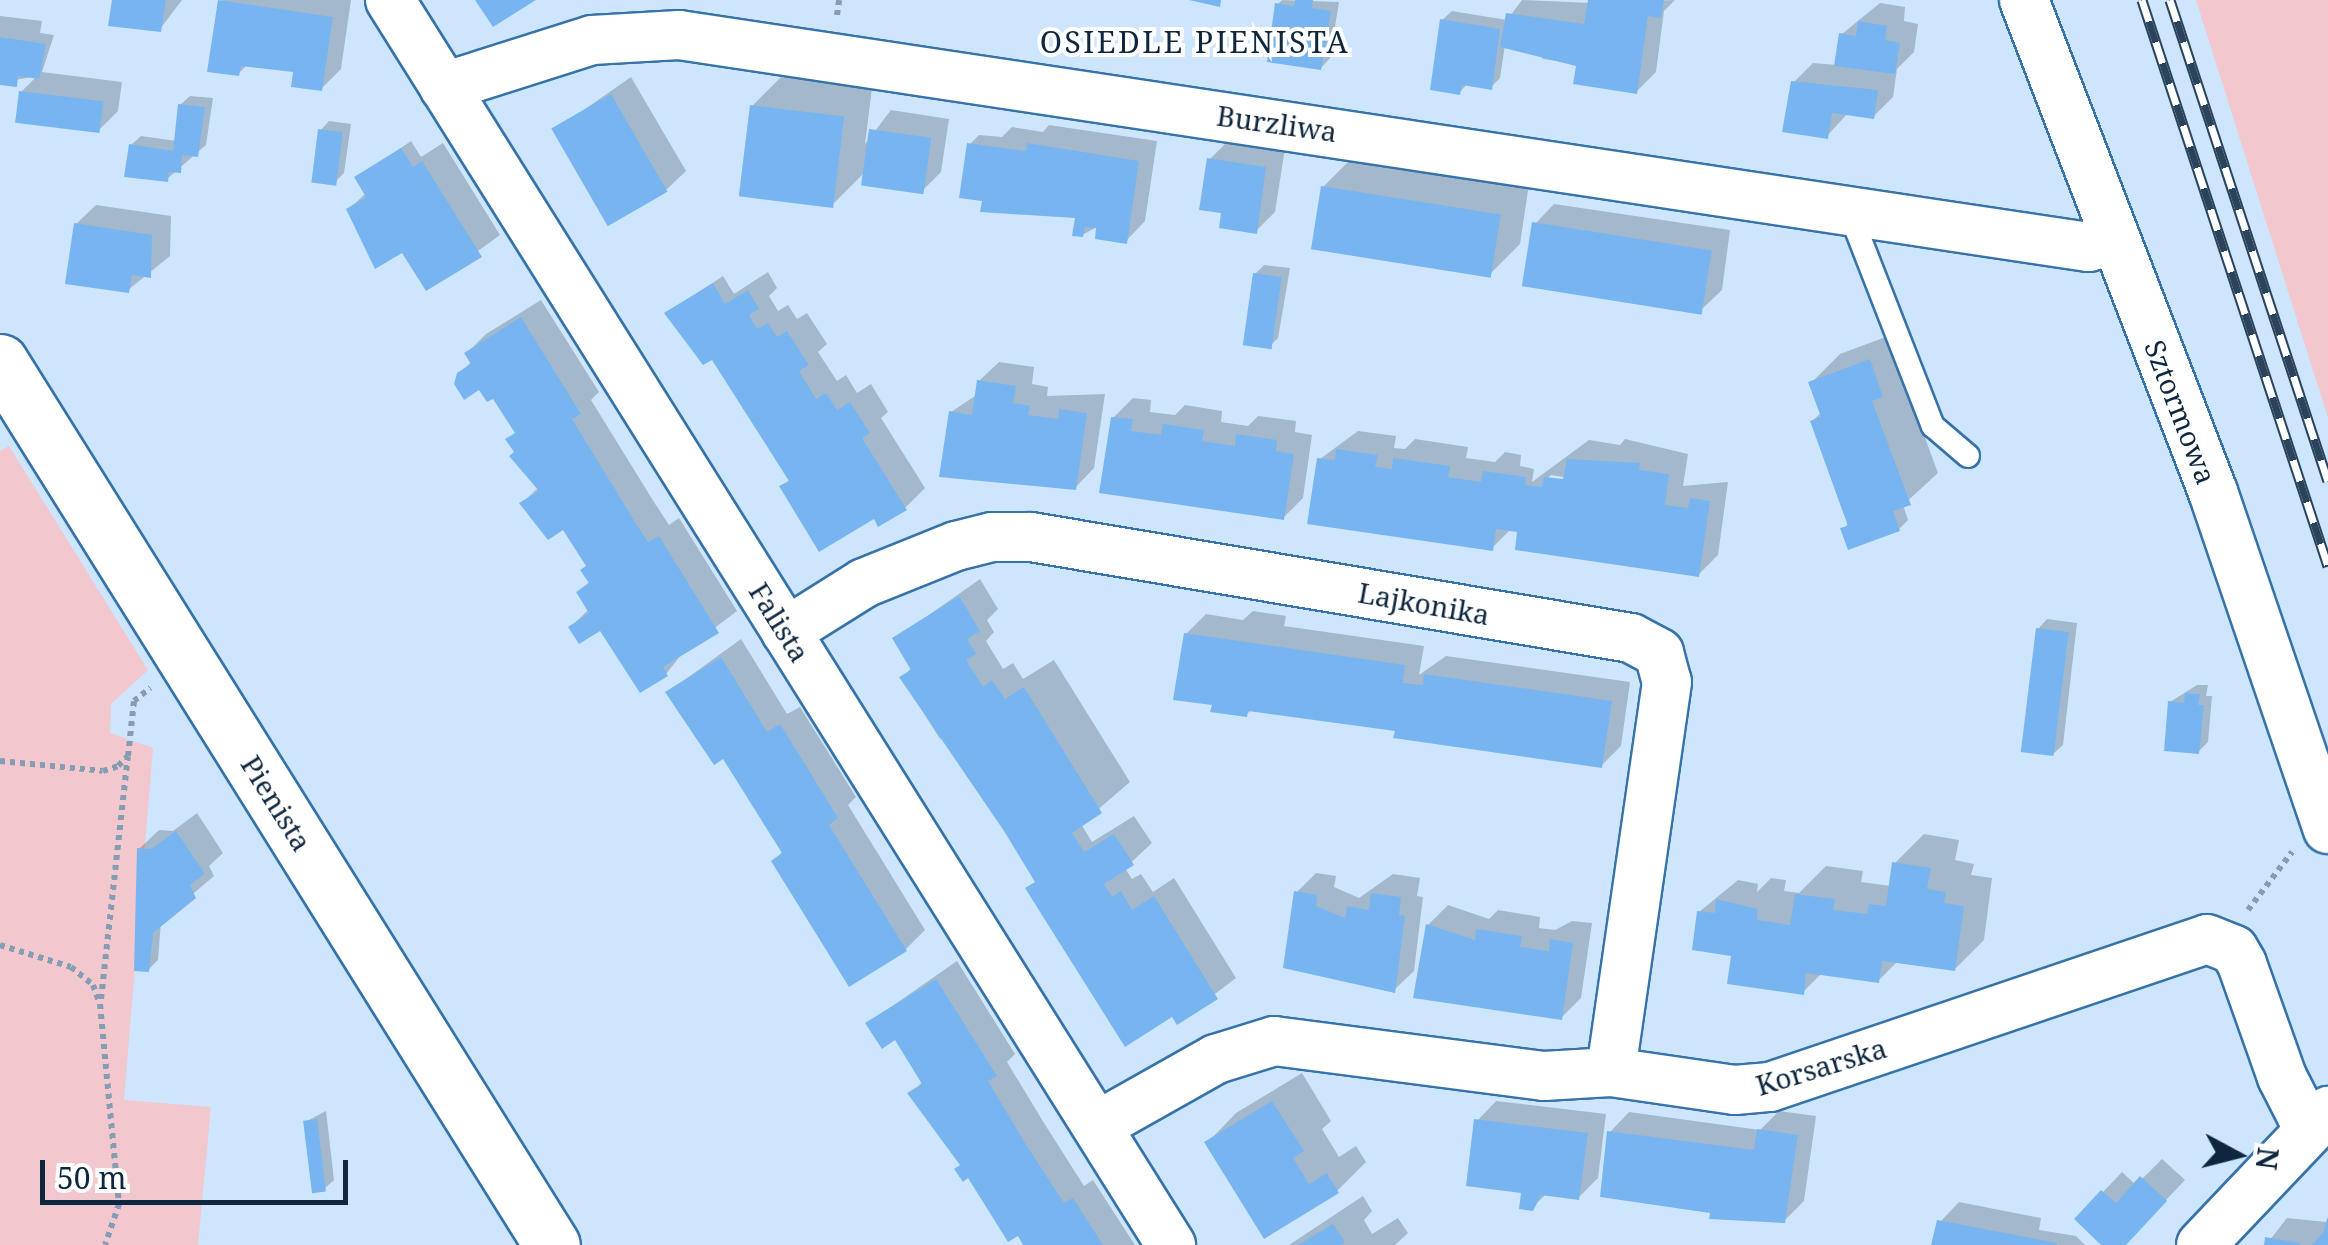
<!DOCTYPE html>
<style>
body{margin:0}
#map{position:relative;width:2328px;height:1245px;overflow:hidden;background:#cde6fe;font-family:"Noto Serif",serif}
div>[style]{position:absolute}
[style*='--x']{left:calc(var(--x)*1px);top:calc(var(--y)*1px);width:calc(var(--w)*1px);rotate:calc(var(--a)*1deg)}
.green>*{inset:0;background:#f2c7cd}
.shadow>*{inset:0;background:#0003}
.building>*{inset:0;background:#78b5f0;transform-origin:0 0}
.path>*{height:6px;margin-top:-3px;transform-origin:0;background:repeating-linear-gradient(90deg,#849db5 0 5px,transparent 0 10px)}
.roads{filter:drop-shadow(2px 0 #3773a9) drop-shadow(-2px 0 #3773a9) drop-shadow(0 2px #3773a9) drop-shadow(0 -2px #3773a9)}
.service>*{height:22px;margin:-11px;padding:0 11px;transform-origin:11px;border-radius:11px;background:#fff}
.minor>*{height:48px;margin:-24px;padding:0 24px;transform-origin:24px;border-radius:24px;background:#fff}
.tertiary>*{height:55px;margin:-27.5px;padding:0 27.5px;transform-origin:27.5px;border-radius:27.5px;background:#fff}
.rail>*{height:11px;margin-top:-5.5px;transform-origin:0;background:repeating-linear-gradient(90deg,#fff 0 22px,#2b445b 0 44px);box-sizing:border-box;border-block:2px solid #2b445b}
span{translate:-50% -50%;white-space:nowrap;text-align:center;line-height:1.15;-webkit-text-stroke:8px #fff;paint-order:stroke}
.street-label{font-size:28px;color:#0e273e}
.neighbourhood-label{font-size:30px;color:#0e273e;letter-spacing:2.5px}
.north{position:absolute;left:2188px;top:1105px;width:100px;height:100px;-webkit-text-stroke:8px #fff;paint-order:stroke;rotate:97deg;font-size:28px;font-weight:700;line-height:40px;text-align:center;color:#0e273e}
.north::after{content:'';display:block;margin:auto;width:35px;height:45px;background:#0e273e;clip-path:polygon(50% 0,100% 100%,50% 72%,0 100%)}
.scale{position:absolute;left:40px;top:1160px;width:308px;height:45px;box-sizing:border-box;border:5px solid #0e273e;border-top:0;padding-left:12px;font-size:30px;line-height:35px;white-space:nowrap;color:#0e273e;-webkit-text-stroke:8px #fff;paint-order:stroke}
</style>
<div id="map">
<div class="green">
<div style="clip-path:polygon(2196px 0,2328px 0,2328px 418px)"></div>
<div style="clip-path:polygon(9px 446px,148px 670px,111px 704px,110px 733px,153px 748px,124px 1100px,211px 1107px,198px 1245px,0 1245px,0 451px)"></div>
</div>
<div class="shadow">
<div style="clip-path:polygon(115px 0,182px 0,160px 29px)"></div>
<div style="clip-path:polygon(351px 0,341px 69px,321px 89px,296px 70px,248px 64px,238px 74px,222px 0)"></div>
<div style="clip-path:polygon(1282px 0,1339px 2px,1330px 58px,1321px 68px,1278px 4px)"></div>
<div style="clip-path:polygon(1522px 0,1590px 3px,1675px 0,1664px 11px,1656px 72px,1636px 92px,1579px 64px,1543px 59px,1537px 49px,1505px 45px,1500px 78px,1491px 87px,1468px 83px,1460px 92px,1442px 20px,1452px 11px,1507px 20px)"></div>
<div style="clip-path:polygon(1880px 3px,1905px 7px,1904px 21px,1918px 24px,1914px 52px,1897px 69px,1893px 97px,1873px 117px,1848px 113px,1827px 136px,1793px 83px,1813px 63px,1837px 65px,1842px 34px)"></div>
<div style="clip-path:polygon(0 16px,42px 21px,40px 33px,54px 35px,42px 72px,122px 82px,118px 111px,98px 131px,21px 92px,37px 76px,0 83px)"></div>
<div style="clip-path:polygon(631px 77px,686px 171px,666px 190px,555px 130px)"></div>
<div style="clip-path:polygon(781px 77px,872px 88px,865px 144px,891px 110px,949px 119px,941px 172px,921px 192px,866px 171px,832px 205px,752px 106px)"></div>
<div style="clip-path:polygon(190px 96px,213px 98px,206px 145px,167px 179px,131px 145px,141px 136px,177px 141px,180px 105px)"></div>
<div style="clip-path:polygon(329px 121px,351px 124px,344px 173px,335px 182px,320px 131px)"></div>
<div style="clip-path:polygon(1049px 125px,1157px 141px,1145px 221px,1126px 241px,1099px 226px,1082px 235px,1078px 215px,986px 193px,970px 144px,979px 135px,1002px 137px,1012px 127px,1043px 132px)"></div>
<div style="clip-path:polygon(1229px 140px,1285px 148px,1275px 212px,1256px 231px,1210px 159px)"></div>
<div style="clip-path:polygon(411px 141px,421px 157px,443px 143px,500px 235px,427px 288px,403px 250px,349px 209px,367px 192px,358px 177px)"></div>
<div style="clip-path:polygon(1352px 158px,1529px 184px,1520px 244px,1491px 273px,1323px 187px)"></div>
<div style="clip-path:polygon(1554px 204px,1730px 230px,1722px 290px,1702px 309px,1535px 224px)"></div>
<div style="clip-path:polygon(96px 205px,171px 216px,170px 256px,128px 290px,76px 224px)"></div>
<div style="clip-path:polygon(1264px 265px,1290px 268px,1278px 338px,1269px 347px,1255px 274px)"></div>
<div style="clip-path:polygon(768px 272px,777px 288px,769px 296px,778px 311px,788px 305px,797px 319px,807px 313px,827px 344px,818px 352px,837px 381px,846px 375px,857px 393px,871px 384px,888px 412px,881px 418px,925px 488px,905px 508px,782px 487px,790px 479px,713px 356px,667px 313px,723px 276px,734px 294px)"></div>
<div style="clip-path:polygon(541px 300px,599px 392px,591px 400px,654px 502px,669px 525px,679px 518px,737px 611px,684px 651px,666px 674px,601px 628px,571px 627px,589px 609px,579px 592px,590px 581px,588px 565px,564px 527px,522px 503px,539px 487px,509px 439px,517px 431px,494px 395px,459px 374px,472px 361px,467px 353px,486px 334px)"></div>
<div style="clip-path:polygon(1899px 332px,1902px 375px,1938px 473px,1903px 505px,1908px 520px,1899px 529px,1843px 529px,1849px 523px,1812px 421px,1822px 412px,1811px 383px,1840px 354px)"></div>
<div style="clip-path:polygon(999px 362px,1034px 367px,1032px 384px,1048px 387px,1047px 396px,1105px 394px,1094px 468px,1075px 488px,951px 412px,978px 394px,979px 381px)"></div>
<div style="clip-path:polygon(1133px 398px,1151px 400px,1150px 412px,1175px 415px,1185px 405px,1222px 411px,1221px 422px,1248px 426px,1258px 416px,1296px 421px,1295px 432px,1312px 435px,1303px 498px,1283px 518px,1102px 491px,1113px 418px)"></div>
<div style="clip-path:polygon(evenodd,1358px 431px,1396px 436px,1394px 448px,1405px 449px,1415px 439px,1468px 447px,1466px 458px,1495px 462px,1505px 452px,1521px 455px,1520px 466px,1534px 469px,1532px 482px,1589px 440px,1620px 445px,1625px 439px,1688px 454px,1683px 486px,1728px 482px,1718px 555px,1698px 575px,1511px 529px,1492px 548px,1320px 459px,1358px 431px,1551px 475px,1576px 479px,1546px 480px,1551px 475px)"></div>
<div style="clip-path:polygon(980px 579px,998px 609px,987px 620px,994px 632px,986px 641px,1003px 669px,1013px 663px,1023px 679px,1054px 660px,1130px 782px,1081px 824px,1092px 842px,1134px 816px,1152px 843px,1125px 868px,1132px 879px,1141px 874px,1153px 892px,1174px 878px,1236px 978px,1178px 1022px,1037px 880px,947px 735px,940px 739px,902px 678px,912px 667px,895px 639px)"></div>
<div style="clip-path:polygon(1253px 611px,1286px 616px,1284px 626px,1424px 646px,1419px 675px,1446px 656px,1630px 682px,1621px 746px,1601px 766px,1397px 729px,1252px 709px,1246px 715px,1214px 703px,1186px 634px,1206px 614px,1243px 620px)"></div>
<div style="clip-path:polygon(2047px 619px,2077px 623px,2063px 745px,2053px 754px,2038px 629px)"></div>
<div style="clip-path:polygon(741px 639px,787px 714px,800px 707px,856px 797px,848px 805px,925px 930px,906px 949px,774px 861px,783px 851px,724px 756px,668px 692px)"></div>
<div style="clip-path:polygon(2197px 685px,2208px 685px,2206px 696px,2212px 696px,2208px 742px,2198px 752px,2170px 702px)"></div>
<div style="clip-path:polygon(197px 813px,223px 853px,209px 866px,214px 876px,161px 921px,158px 960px,148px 970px,139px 849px,159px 830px,173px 831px)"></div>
<div style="clip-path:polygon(1924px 834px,1959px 840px,1955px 860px,1974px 864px,1971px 875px,1992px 878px,1984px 940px,1955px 969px,1898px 961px,1878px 981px,1822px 973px,1803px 992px,1734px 954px,1699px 912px,1738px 880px,1758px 884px,1757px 892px,1771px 878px,1786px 880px,1784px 891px,1799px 893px,1826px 866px,1863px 871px,1861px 882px,1891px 886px,1895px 863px)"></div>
<div style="clip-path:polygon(1316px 873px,1336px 876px,1334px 887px,1359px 898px,1393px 874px,1420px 878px,1417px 896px,1423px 897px,1414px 971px,1394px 990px,1297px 892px)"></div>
<div style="clip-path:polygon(1448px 905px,1489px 919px,1498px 910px,1540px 917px,1539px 928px,1555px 930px,1572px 921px,1592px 923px,1581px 998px,1562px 1017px,1416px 996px,1428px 925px)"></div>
<div style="clip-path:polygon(957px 961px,1015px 1054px,1007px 1062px,1044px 1123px,1084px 1186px,1093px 1180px,1135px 1245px,1026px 1245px,911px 1094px,923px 1081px,895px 1037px,868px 1023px)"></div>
<div style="clip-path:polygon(1302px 1073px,1331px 1121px,1322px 1129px,1339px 1157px,1356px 1146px,1366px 1162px,1337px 1191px,1265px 1236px,1208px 1142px,1236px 1113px)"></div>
<div style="clip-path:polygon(1496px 1101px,1606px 1114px,1598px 1178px,1578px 1198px,1547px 1193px,1532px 1208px,1477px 1121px)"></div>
<div style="clip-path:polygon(326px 1111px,334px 1180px,324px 1189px,305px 1122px)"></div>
<div style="clip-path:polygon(1779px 1111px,1816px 1116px,1804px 1201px,1784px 1221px,1713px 1211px,1610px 1132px,1629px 1112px,1760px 1130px)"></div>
<div style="clip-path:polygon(2162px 1159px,2185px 1180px,2123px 1245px,2105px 1245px,2103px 1192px,2122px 1172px,2136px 1185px)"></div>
<div style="clip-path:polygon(1363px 1196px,1372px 1211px,1364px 1220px,1372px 1234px,1398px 1218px,1408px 1233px,1395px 1245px,1289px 1245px)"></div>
<div style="clip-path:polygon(1959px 1202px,2041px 1218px,2039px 1230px,2076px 1236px,2085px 1245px,1935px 1245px,1940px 1222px)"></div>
<div style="clip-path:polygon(2328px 1217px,2328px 1245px,2266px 1245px,2287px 1218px,2326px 1222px)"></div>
</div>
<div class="building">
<div style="clip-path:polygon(112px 0,166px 0,161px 32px,108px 26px)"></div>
<div style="clip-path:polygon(218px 0,333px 17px,322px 91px,291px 87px,293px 72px,241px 66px,239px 76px,207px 72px)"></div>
<div style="clip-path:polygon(475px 0,536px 0,493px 27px)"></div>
<div style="clip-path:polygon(1189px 0,1221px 0,1220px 7px)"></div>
<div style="clip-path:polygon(1295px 0,1313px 0,1312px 8px,1331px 11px,1321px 70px,1267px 62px,1275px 3px,1294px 6px)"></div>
<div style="clip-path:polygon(1588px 0,1664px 0,1661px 18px,1648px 16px,1637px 94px,1573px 84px,1576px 66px,1500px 47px,1506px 13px,1584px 24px)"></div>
<div style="clip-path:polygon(1440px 19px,1500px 29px,1492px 90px,1462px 85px,1460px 95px,1430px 90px)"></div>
<div style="clip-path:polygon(1858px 21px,1887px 26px,1885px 40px,1900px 43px,1895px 74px,1834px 66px,1839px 33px,1856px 36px)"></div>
<div style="clip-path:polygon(0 37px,46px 44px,39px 79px,18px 76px,17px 87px,0 85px)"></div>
<div style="clip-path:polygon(1791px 81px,1878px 90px,1874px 119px,1832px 113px,1828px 139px,1782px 132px)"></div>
<div style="left:19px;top:91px;width:85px;height:32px;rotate:7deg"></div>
<div style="left:611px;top:94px;width:113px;height:69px;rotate:60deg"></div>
<div style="clip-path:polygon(178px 104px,205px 107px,198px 157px,182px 155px,181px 173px,169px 172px,168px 182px,124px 177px,129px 144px,173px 151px)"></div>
<div style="left:750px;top:105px;width:95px;height:92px;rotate:7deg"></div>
<div style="left:318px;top:129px;width:25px;height:54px;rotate:7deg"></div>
<div style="left:869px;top:129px;width:63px;height:57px;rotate:8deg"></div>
<div style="clip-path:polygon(967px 143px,1026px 151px,1027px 143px,1139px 161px,1127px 244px,1095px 239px,1096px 228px,1085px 227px,1083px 237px,1072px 236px,1075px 218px,980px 212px,982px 201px,959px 198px)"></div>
<div style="clip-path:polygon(401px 148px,413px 167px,422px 161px,482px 257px,426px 291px,402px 253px,375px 269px,346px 209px,366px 197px,354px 177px)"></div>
<div style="clip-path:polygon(1207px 158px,1266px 167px,1257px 234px,1219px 228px,1221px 213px,1199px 210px)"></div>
<div style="left:1321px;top:186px;width:182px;height:64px;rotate:9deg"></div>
<div style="left:1532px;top:222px;width:182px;height:65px;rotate:9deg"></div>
<div style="clip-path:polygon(74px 223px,152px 235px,151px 278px,132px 275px,129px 293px,65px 284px)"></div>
<div style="left:1253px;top:273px;width:29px;height:73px;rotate:8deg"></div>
<div style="clip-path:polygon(713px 283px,725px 304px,748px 290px,759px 309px,749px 315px,757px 329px,768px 323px,777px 337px,787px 331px,809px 365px,799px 371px,816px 399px,826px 393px,837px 410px,850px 402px,870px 433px,862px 438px,907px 510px,878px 527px,874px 519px,819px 552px,779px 486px,789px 481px,712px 360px,703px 365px,664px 313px)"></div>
<div style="clip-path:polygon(521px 317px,581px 414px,572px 419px,635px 522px,648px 542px,659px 536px,719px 633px,663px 667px,668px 676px,640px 693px,600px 631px,579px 644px,568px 627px,589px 613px,576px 592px,589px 583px,580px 570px,586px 566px,563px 530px,548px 540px,519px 503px,539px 491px,509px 456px,514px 452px,505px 439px,515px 433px,493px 399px,487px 402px,479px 390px,464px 400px,454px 384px,457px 373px,471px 364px,464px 353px)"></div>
<div style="clip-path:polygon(1870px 359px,1883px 397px,1872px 401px,1911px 505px,1893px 511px,1900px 531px,1848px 550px,1840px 528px,1848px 526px,1810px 421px,1821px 417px,1808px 382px)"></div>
<div style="clip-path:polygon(977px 380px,1016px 386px,1013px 403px,1030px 406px,1028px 415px,1058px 419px,1059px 409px,1087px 413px,1076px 490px,939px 477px,949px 411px,972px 415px)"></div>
<div style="clip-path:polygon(1111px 417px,1133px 419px,1131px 431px,1161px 435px,1163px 424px,1204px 430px,1202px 441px,1235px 446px,1236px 434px,1277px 440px,1276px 451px,1294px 454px,1284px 520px,1099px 493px)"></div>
<div style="clip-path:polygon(1336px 449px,1378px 455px,1375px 467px,1392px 469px,1393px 458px,1450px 466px,1448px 477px,1481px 482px,1483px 471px,1526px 477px,1525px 485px,1542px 487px,1544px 477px,1563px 479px,1567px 459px,1640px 463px,1639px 470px,1669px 474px,1665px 505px,1688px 508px,1690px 498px,1710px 501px,1699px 577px,1515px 550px,1517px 532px,1496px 529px,1493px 551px,1307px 524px,1317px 458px,1335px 460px)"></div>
<div style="clip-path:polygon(959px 596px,980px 631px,967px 639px,976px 654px,966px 660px,983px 687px,992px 680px,1005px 699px,1024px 687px,1102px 813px,1072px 833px,1084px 852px,1114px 834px,1134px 865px,1104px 884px,1112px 897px,1121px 891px,1132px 910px,1154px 896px,1218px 999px,1177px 1025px,1172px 1017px,1125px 1047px,1025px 888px,1035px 882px,1004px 831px,899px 677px,911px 670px,892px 638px)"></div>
<div style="left:2036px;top:628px;width:33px;height:125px;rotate:7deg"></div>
<div style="clip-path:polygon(1184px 633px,1405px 665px,1403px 683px,1423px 685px,1424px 674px,1612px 701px,1602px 768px,1393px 738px,1395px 731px,1248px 711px,1247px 717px,1210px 712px,1212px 705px,1173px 700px)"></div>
<div style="clip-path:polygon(721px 657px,767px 732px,780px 724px,800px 756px,838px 818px,829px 825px,907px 951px,849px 987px,771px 861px,782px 853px,723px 759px,714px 765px,665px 692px)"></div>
<div style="clip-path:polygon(2185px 693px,2200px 694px,2198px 705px,2204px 705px,2199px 754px,2164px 751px,2168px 701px,2184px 703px)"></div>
<div style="clip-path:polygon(176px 831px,205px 874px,190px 885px,196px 898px,153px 933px,149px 972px,134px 971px,137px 848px,151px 849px)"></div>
<div style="clip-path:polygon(1892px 862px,1931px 868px,1927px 889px,1946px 892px,1944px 903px,1964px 906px,1955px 971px,1882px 961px,1879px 983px,1806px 973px,1804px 995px,1727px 984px,1731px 956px,1692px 950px,1697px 911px,1715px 913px,1716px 899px,1758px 909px,1757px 920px,1790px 925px,1795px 894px,1835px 899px,1833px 910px,1867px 914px,1869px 904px,1886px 906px)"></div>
<div style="clip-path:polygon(1294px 891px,1317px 895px,1316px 906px,1345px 918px,1347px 906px,1369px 910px,1371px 893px,1401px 897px,1399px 915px,1405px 916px,1395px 993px,1283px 968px)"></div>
<div style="clip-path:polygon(1426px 924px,1475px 940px,1476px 929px,1522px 936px,1520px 947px,1534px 949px,1549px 951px,1550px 939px,1573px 943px,1562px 1020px,1413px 998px)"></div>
<div style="clip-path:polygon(936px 979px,997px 1076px,988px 1081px,1025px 1143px,1064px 1203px,1073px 1198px,1103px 1245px,1023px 1245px,1018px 1236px,1008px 1242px,968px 1178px,963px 1182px,954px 1169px,960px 1165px,907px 1093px,922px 1084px,895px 1040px,882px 1049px,865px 1023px)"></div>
<div style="clip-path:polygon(1272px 1101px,1304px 1151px,1293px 1158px,1309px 1184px,1327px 1173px,1339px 1193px,1264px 1239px,1204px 1142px)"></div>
<div style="left:317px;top:1119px;width:73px;height:14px;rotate:83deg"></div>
<div style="clip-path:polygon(1474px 1119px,1588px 1133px,1579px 1200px,1541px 1195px,1533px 1211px,1519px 1209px,1521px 1193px,1466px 1186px)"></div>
<div style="clip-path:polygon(1757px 1129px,1798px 1135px,1785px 1223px,1709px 1219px,1710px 1213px,1600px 1197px,1607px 1131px,1754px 1150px)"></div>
<div style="clip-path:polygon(2140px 1176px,2167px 1201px,2126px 1245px,2101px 1245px,2074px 1219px,2101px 1190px,2116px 1203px)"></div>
<div style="clip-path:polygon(2328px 1217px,2328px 1245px,2312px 1245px,2323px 1233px)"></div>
<div style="clip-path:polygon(1937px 1220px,2057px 1243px,2057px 1245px,1931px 1245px)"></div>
<div style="clip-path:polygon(1333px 1224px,1345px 1242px,1340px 1245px,1298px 1245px)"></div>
<div style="clip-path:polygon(2265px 1237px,2300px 1243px,2300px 1245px,2264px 1245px)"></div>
</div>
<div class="path">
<div style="--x:837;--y:15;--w:15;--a:-82"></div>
<div style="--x:0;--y:761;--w:103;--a:5.5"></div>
<div style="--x:103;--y:771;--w:16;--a:-18"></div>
<div style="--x:118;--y:766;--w:14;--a:-45"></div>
<div style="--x:128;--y:756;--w:55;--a:-83.8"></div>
<div style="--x:134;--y:701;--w:21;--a:-39"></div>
<div style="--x:2248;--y:910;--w:73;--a:-52.8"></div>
<div style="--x:0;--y:945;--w:74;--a:17.2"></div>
<div style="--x:71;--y:967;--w:28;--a:39"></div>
<div style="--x:93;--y:985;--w:20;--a:70"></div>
<div style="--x:100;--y:1004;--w:201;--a:84.6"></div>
<div style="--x:119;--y:1204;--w:43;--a:108.9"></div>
<div style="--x:101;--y:999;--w:244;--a:-83.7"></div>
</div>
<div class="roads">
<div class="service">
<div style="--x:1849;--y:211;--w:231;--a:68.7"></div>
<div style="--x:1933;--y:426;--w:46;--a:40.6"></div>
</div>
<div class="minor">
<div style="--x:390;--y:0;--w:1470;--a:57.9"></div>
<div style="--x:2024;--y:0;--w:527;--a:68.99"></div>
<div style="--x:2213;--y:492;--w:356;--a:71.2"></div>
<div style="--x:444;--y:87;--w:155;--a:-17.6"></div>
<div style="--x:592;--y:40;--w:87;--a:-3.3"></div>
<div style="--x:679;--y:35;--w:1425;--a:8.56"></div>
<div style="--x:2088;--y:247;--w:28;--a:-15"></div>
<div style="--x:786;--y:632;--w:92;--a:-32.1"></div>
<div style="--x:864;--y:583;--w:99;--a:-21.9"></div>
<div style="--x:956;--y:546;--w:37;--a:-14"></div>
<div style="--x:992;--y:537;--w:39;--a:0"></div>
<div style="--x:1031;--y:537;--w:608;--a:9.56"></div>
<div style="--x:1631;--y:638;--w:32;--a:28"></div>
<div style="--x:1659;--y:653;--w:30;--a:75"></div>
<div style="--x:1667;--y:682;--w:394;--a:98.2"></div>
<div style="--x:1097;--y:1126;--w:137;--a:-29.4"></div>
<div style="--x:1216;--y:1059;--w:61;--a:-17.2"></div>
<div style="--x:1274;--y:1041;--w:272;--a:7.4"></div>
<div style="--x:1544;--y:1076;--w:67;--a:-3.4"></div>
<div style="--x:1611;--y:1072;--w:125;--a:8.3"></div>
<div style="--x:1735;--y:1090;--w:35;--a:-5"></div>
<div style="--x:1770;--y:1087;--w:461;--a:-18.7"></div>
<div style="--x:2207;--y:939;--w:29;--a:22"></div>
<div style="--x:2234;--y:950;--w:16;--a:60"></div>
<div style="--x:2242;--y:964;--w:120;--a:70.5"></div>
<div style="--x:2282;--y:1077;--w:59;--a:63"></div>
<div style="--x:2201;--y:1245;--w:185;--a:-46.5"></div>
</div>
<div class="tertiary">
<div style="--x:0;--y:362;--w:1041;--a:57.99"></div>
</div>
</div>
<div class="rail">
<div style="--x:2142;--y:0;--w:596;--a:71.81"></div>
<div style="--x:2170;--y:0;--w:506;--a:71.82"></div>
</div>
<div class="street-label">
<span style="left:1277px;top:123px;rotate:8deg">Burzliwa</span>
<span style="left:2181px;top:412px;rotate:69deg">Sztormowa</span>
<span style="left:1424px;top:603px;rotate:10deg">Lajkonika</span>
<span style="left:780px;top:622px;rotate:58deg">Falista</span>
<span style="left:277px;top:803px;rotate:58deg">Pienista</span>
<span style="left:1821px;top:1066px;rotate:-17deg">Korsarska</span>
</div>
<div class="neighbourhood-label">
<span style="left:1195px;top:42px">OSIEDLE PIENISTA</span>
</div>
<div class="north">N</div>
<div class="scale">50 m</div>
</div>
